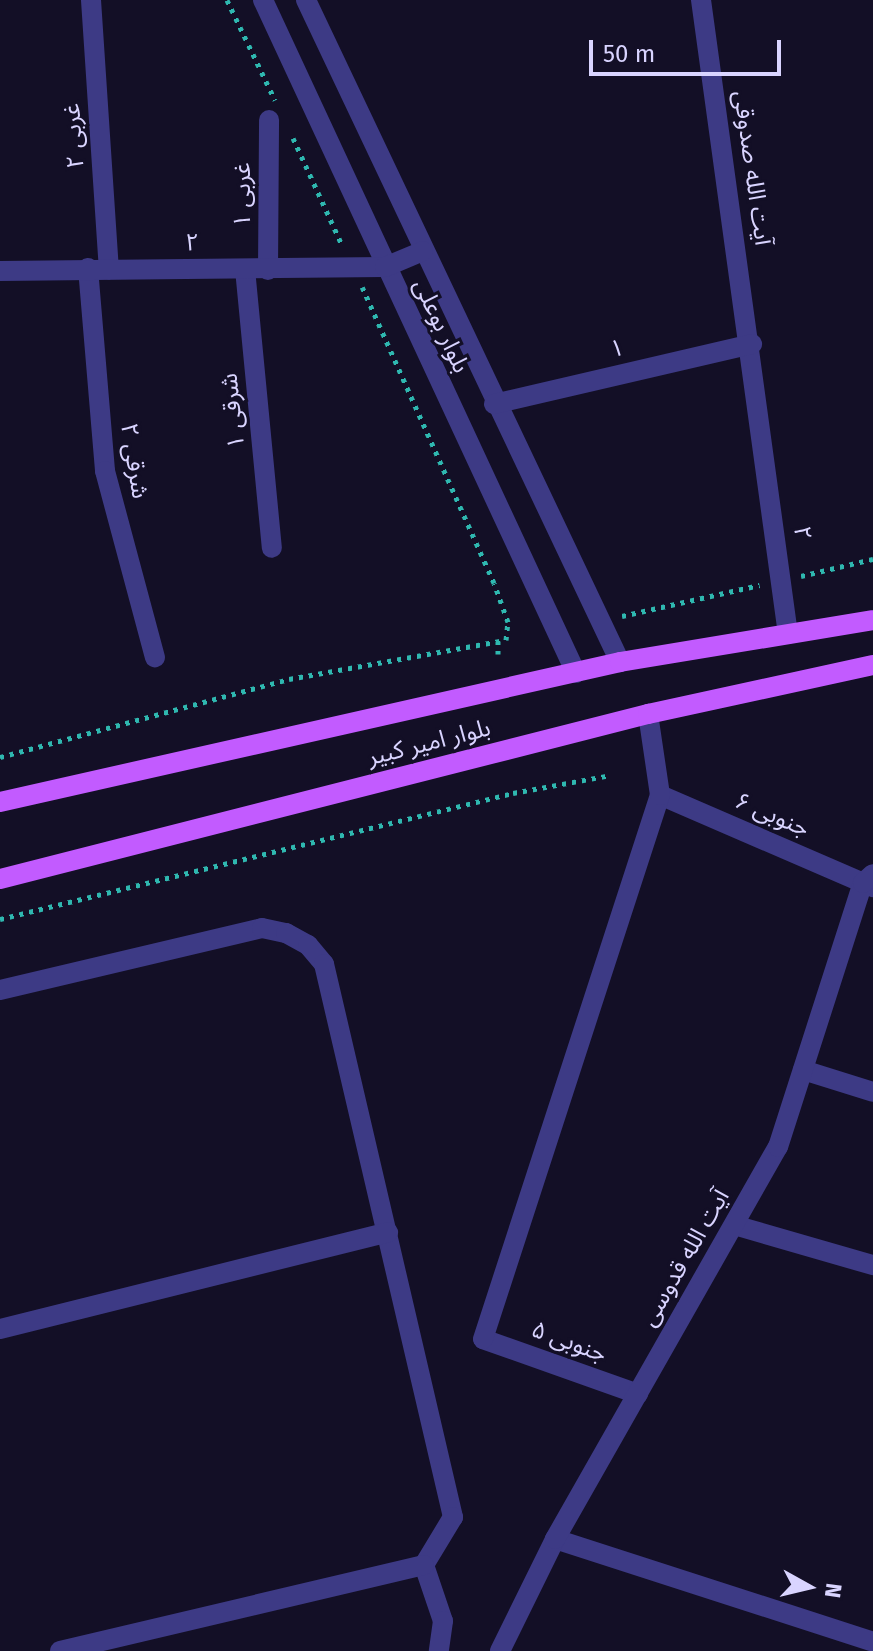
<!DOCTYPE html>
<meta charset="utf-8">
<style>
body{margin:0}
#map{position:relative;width:873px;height:1651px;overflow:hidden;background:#130f26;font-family:"Fira Sans","Noto Sans Arabic",sans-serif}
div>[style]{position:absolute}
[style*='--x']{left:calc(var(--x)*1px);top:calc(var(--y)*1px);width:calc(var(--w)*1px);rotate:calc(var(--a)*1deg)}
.path>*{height:5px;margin-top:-2.5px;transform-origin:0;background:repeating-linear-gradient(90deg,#2fb8b0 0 4px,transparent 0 10px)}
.minor>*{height:20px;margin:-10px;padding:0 10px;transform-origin:10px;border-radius:10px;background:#3d3a85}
.major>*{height:20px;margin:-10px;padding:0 10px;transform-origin:10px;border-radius:10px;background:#c25bff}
span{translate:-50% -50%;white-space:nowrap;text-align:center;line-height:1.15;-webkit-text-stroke:6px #130f26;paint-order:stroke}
.street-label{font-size:24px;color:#d9d4ff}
.north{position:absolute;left:769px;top:1547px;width:80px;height:80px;-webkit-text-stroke:6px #130f26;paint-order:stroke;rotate:98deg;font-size:22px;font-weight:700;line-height:32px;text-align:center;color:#d9d4ff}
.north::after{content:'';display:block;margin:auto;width:28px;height:36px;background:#d9d4ff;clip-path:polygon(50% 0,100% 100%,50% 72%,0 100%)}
.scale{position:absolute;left:589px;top:40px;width:192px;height:36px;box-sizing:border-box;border:4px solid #d9d4ff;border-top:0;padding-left:10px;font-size:24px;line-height:28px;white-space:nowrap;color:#d9d4ff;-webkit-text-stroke:6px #130f26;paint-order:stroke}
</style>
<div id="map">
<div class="path">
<div style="--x:227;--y:0;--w:111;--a:64.4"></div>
<div style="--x:293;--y:138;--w:118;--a:65.4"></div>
<div style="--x:801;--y:576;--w:74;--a:-13.3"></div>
<div style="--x:622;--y:616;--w:141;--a:-12.7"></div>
<div style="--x:498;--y:654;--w:13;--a:-90"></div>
<div style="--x:0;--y:757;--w:299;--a:-15.1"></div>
<div style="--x:289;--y:679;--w:220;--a:-10.2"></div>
<div style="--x:506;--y:640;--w:18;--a:-84"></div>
<div style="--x:508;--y:622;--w:41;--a:-109.7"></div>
<div style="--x:494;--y:583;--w:324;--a:-114"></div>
<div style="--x:0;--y:919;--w:528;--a:-13.8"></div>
<div style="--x:513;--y:793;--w:95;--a:-10.4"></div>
</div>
<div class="minor">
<div style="--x:91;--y:0;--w:270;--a:86.2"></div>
<div style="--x:263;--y:0;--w:742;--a:65.06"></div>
<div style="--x:306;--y:0;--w:733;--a:64.62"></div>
<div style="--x:701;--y:0;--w:640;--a:82.19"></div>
<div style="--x:88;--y:268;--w:204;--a:85.2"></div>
<div style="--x:105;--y:471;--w:193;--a:75"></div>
<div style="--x:245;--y:269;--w:280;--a:84.5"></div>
<div style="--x:268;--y:270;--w:150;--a:-89.6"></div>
<div style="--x:0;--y:271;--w:385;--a:-0.6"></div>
<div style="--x:385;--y:267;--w:41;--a:-22.8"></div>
<div style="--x:494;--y:404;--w:265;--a:-13.1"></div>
<div style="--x:660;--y:795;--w:232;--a:23.4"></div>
<div style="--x:0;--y:990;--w:269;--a:-13.3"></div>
<div style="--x:262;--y:928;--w:25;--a:12"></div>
<div style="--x:286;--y:933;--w:25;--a:29"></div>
<div style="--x:308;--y:945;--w:25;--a:50"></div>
<div style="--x:324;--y:964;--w:568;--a:76.87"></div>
<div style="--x:453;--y:1517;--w:56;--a:121.1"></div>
<div style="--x:424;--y:1565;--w:59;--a:71.3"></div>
<div style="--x:443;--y:1621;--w:30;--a:98"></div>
<div style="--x:803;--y:1070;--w:73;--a:17.4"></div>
<div style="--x:734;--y:1225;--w:145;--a:16.1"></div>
<div style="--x:0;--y:1329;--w:400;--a:-14"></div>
<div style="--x:638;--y:1394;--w:164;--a:-160.5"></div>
<div style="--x:483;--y:1339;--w:572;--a:-71.98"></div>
<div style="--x:660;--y:795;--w:82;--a:-98.4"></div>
<div style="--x:555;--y:1539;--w:334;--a:17.9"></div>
<div style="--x:60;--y:1651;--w:374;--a:-13.3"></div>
<div style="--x:500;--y:1651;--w:125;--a:-63.8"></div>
<div style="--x:555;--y:1539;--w:451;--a:-60.4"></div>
<div style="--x:778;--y:1147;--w:277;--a:-72.2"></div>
<div style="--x:863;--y:883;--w:13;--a:-42"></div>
</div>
<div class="major">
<div style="--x:0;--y:802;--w:636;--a:-12.72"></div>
<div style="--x:620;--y:662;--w:256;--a:-9.4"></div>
<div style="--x:0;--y:879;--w:669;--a:-14.29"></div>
<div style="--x:648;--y:714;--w:230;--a:-12.3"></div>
</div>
<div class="street-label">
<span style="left:74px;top:136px;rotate:-94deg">غربی ۲</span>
<span style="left:752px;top:168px;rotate:82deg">آیت الله صدوقی</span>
<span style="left:243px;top:195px;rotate:-90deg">غربی ۱</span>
<span style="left:192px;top:243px">۲</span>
<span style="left:441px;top:326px;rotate:65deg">بلوار بوعلی</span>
<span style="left:617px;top:349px;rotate:-13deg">۱</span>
<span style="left:233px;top:411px;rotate:-96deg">شرقی ۱</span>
<span style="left:134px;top:461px;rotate:81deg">شرقی ۲</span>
<span style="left:802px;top:533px;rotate:83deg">۲</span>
<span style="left:429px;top:743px;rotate:-14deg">بلوار امیر کبیر</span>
<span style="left:772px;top:815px;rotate:23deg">۶ جنوبی</span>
<span style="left:685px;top:1258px;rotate:-60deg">آیت الله قدوسی</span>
<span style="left:569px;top:1342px;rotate:20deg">۵ جنوبی</span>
</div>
<div class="north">N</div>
<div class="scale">50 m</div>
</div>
